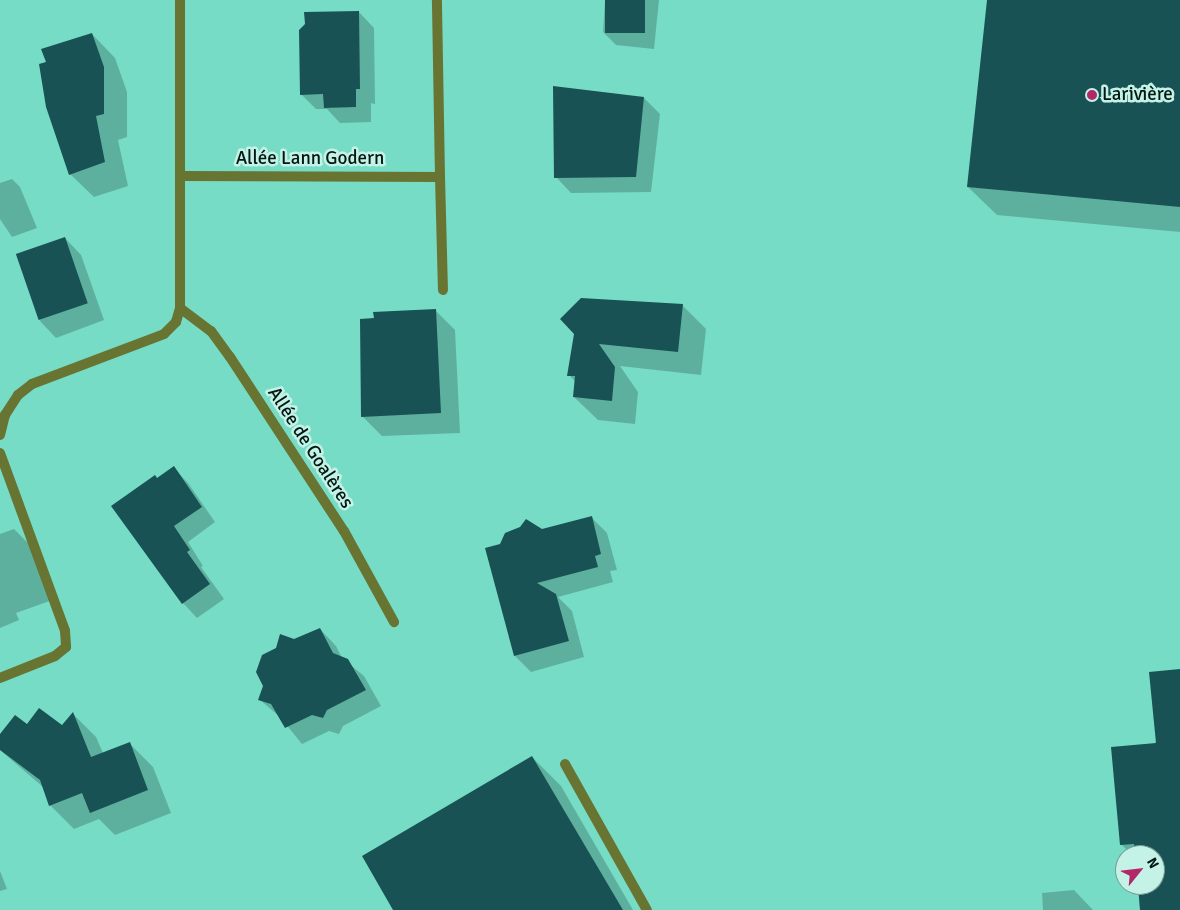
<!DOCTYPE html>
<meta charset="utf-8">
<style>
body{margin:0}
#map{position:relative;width:1180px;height:910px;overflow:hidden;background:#76dcc6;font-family:Signika,sans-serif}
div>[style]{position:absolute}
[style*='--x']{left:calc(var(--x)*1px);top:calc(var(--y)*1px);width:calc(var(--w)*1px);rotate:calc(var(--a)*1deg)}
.shadow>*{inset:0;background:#0003}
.building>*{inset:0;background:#195254;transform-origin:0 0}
.lane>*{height:10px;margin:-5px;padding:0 5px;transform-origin:5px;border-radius:5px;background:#687431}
.street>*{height:10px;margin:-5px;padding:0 5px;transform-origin:5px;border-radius:5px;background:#687431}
.dots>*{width:14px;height:14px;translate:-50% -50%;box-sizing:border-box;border:2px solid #c4f2e6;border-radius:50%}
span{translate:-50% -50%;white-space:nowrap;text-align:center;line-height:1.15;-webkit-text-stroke:5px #c4f2e6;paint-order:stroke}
.poi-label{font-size:19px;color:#031813}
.left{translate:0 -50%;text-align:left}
.street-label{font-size:19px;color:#031813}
.north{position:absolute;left:1115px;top:845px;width:50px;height:50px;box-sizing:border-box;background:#c4f2e6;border:1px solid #779b92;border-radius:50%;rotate:61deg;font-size:14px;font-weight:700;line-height:20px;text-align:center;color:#031813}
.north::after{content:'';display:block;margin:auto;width:18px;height:22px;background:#b22867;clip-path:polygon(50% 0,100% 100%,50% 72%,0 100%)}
</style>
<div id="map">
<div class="shadow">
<div style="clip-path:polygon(605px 0,659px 0,654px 49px,616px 45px,603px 32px)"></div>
<div style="clip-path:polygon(988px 0,1180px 0,1180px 232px,997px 215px,968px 187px)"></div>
<div style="clip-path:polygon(359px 12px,374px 28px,375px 104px,371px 103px,371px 122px,340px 123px,327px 109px,316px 109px,301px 94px,306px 25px)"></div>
<div style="clip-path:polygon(92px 34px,115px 58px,127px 92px,127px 137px,118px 140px,128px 186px,94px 197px,70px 174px,47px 63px)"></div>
<div style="clip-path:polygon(554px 88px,644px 98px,660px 114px,651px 192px,571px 193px,556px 177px)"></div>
<div style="clip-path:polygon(12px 179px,20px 187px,37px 228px,12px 237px,0 219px,0 183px)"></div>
<div style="clip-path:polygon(65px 238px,81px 255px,104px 320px,56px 338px,40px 321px)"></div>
<div style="clip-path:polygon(682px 305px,706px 329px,701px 375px,620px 366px,638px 392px,635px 424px,598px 420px,574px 397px,576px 382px,569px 375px,576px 333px)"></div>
<div style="clip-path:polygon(435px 310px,455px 330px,460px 433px,382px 436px,362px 416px)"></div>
<div style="clip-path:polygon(174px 468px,188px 483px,215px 522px,188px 542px,203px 566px,201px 567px,224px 599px,197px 618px,183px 603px,157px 479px)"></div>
<div style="clip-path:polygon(591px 517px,607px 533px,617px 570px,610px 571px,613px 582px,558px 597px,572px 611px,584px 657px,531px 672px,515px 656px,542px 530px)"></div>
<div style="clip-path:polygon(14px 529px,37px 552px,55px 599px,16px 613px,19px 620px,0 628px,0 534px)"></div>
<div style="clip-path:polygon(320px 629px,336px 646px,342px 658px,364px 676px,381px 706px,343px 726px,339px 734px,329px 731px,302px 744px,280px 717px,259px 699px,294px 641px)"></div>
<div style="clip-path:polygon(1180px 670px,1180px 910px,1140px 910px,1138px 885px,1155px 885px,1155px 855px,1132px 855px,1121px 844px)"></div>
<div style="clip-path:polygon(73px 714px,96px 737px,103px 753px,129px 743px,153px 767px,171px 813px,115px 835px,99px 819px,74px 829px,50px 805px,43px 787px,0 750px,0 736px,28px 725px,62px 727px)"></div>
<div style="clip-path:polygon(532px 757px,561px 786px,633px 910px,395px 910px)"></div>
<div style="clip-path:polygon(0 871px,7px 889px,0 891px)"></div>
<div style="clip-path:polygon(1074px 890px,1093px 910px,1043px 910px,1042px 893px)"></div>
</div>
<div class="building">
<div style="left:605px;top:0;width:40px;height:33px"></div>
<div style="clip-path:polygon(987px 0,1180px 0,1180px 207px,967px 187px)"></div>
<div style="clip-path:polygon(359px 11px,360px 89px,356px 89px,356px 107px,324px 108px,323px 94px,300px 95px,299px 30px,305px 24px,304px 12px)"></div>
<div style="clip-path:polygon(92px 33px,104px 67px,104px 114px,96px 116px,105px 162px,69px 175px,46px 107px,39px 64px,46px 62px,41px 49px)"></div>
<div style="clip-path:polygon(553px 86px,644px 97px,636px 177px,554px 178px)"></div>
<div style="left:65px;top:237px;width:70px;height:52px;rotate:71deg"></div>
<div style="clip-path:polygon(581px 298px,683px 304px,678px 352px,599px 344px,615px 367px,612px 401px,573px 397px,575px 376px,567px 376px,574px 334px,560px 319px)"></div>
<div style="clip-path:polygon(436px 309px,441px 413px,361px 417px,360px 319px,374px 318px,373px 312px)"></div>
<div style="clip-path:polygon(174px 466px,202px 507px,174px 526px,190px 550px,187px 552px,210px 584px,182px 604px,111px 506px,155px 475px,157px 478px)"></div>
<div style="clip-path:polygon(592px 516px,601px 554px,595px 556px,598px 567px,537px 583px,556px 594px,569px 641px,514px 656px,485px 548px,500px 544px,505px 533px,520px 527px,526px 519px,542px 529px)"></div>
<div style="clip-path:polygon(320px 628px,333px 653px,348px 659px,366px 690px,327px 710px,323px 718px,312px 715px,285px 728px,271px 704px,258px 700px,263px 686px,256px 672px,262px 655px,276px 648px,280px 634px,294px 639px)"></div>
<div style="clip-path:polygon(1180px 669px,1180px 910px,1140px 910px,1138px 885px,1155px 885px,1155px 855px,1135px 855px,1134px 844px,1120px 845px,1111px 747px,1156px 743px,1149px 672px)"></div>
<div style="clip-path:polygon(39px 708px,62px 725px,73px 712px,91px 757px,130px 742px,148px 790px,90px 813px,82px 793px,49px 806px,40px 780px,0 750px,0 734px,15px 715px,27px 724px)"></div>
<div style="clip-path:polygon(532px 756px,623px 910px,393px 910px,362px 856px)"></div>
</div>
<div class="lane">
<div style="--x:565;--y:764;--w:167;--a:60.7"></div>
</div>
<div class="street">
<div style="--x:180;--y:176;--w:260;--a:0.2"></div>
<div style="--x:440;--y:177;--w:177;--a:-91"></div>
<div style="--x:440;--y:177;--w:113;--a:88.5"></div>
<div style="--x:180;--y:308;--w:39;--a:37"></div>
<div style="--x:211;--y:331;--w:32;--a:54"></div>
<div style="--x:230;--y:357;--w:208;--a:56.8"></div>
<div style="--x:344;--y:531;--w:104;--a:61.2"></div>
<div style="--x:0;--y:435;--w:21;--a:-76"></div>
<div style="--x:5;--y:415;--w:24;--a:-57"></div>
<div style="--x:18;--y:395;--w:18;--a:-38"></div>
<div style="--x:32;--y:384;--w:141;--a:-20.7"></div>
<div style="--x:164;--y:334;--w:17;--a:-45"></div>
<div style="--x:176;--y:322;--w:15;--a:-74"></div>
<div style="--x:180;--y:308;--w:308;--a:-90"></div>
<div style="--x:0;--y:453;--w:189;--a:69.9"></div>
<div style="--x:65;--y:631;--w:16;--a:86"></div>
<div style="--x:66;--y:647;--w:14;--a:141"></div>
<div style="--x:55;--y:656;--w:59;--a:158.2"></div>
</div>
<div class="dots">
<div style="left:1092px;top:95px;background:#b22867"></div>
</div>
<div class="poi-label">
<span class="left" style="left:1102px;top:95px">Larivière</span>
</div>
<div class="street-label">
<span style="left:310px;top:159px">Allée Lann Godern</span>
<span style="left:310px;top:448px;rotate:57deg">Allée de Goalères</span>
</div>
<div class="north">N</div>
</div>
